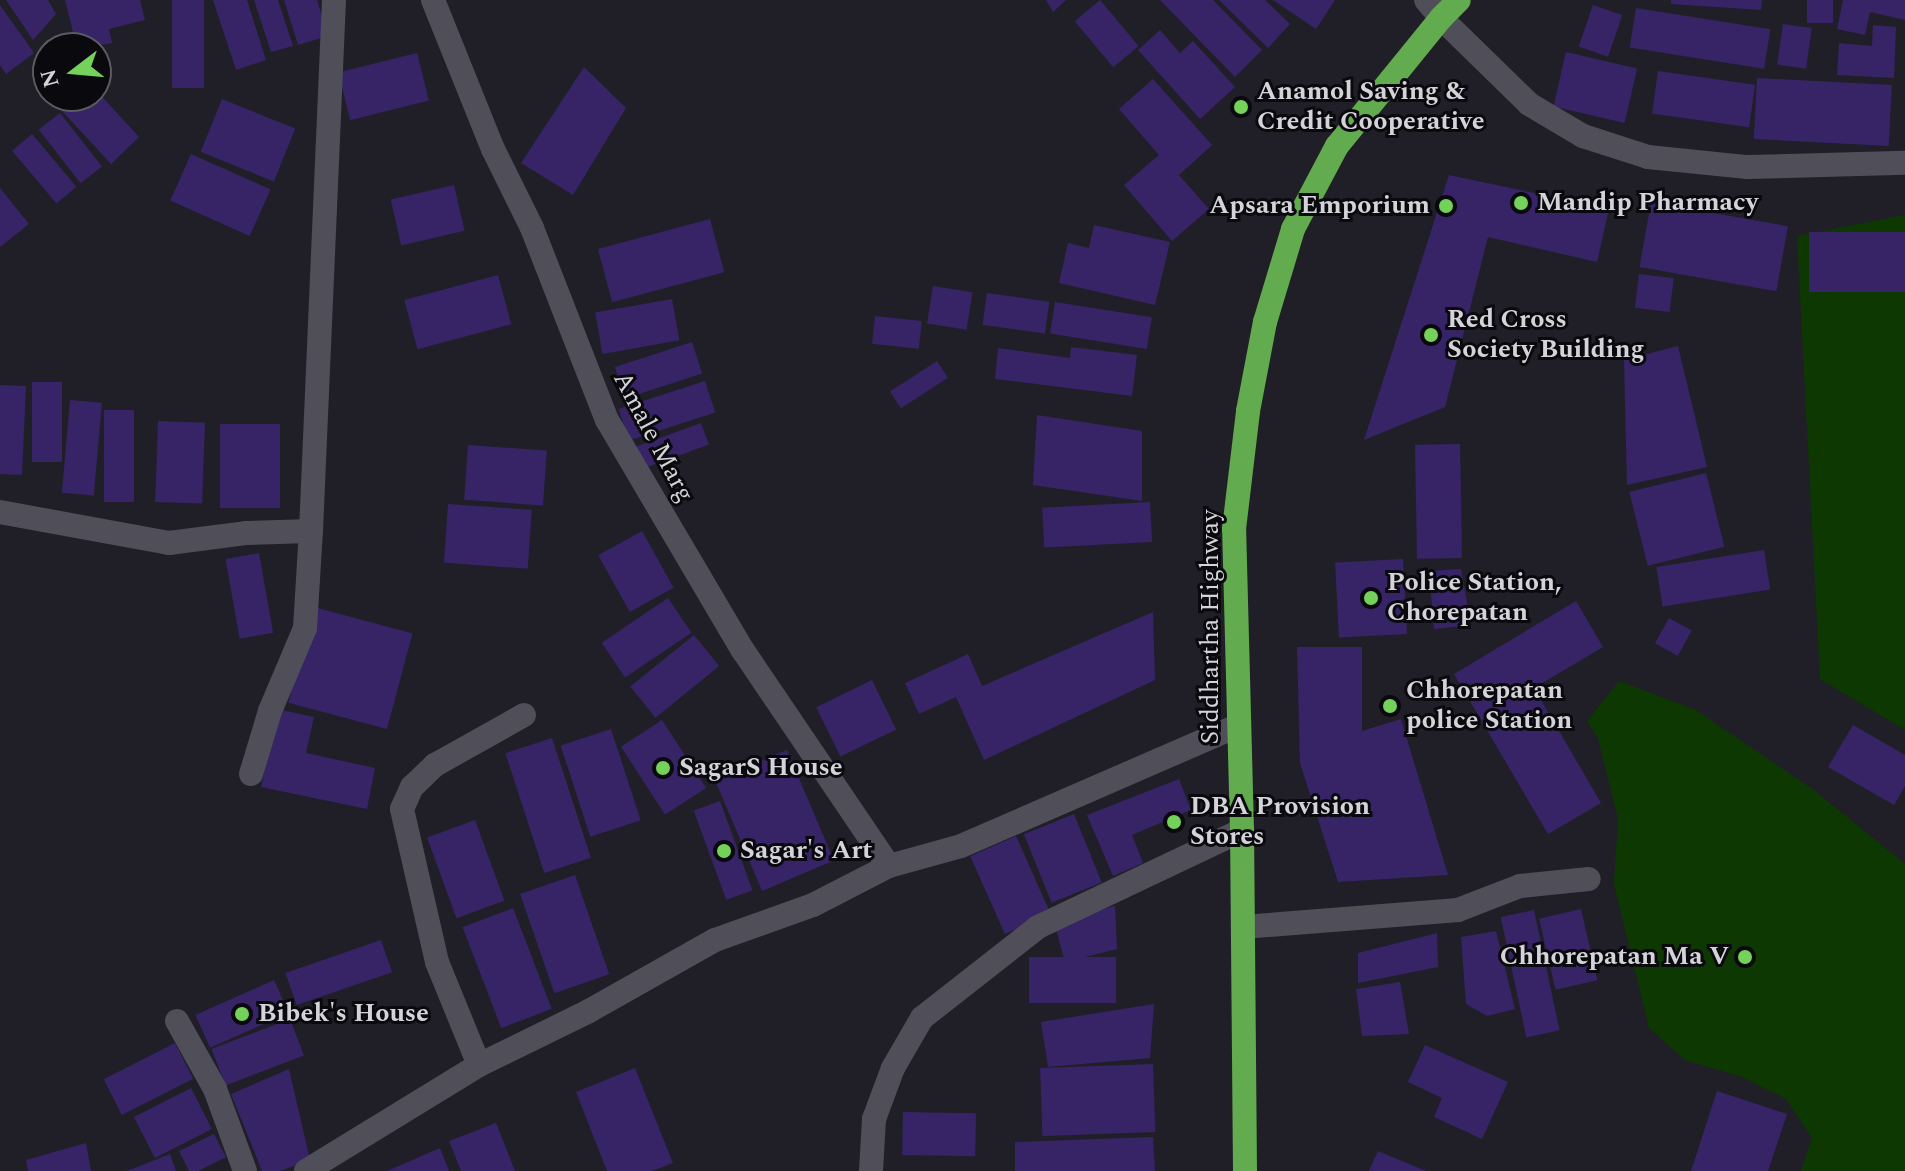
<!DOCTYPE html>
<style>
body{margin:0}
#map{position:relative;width:1905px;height:1171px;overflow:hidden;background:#201f28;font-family:Spectral,serif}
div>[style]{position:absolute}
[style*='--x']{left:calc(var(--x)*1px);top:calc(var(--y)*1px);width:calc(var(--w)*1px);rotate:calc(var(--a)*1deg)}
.green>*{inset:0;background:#0d3801}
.building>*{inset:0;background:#362467;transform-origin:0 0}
.street>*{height:24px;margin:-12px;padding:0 12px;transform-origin:12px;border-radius:12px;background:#4f4e59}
.secondary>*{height:24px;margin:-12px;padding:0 12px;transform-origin:12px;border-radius:12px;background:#4f4e59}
.highway>*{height:24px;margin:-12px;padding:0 12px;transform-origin:12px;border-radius:12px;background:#62ac4f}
.dots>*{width:22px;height:22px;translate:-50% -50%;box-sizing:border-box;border:4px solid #0a0a0e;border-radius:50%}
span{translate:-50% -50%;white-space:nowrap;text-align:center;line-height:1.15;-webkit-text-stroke:6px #0a0a0e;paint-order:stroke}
.poi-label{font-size:26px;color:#d4d3d9;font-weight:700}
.left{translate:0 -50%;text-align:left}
.right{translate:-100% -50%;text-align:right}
.street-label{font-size:26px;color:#d4d3d9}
.north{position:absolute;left:32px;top:32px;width:80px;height:80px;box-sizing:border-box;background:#0a0a0e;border:2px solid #5b5a5f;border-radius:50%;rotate:254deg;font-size:22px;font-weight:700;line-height:32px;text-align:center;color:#d4d3d9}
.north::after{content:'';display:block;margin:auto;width:28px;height:36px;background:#74d25b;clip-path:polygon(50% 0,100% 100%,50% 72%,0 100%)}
</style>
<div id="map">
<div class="green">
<div style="clip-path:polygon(1905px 215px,1905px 730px,1820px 679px,1797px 236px)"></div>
<div style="clip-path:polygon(1619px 681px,1696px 710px,1815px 791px,1905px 864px,1905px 1171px,1801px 1171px,1812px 1138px,1786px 1099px,1742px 1077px,1685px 1060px,1649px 1028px,1614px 884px,1618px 818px,1598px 738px,1587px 721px)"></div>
</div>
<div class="building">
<div style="clip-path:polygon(6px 0,48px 0,56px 14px,33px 40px)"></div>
<div style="clip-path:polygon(65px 0,140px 0,145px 20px,109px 29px,112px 43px,77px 48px)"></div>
<div style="left:172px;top:0;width:32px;height:88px"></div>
<div style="clip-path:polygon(213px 0,247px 0,266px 60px,236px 70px)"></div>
<div style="clip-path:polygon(254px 0,278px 0,293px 46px,271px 52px)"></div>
<div style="clip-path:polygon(284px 0,317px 0,328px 36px,298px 45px)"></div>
<div style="clip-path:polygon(1046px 0,1066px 0,1053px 12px)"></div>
<div style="left:1100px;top:0;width:60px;height:33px;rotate:50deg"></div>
<div style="clip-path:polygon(1160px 0,1213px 0,1262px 50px,1235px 77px)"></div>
<div style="clip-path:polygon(1219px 0,1265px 0,1290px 24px,1268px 48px)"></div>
<div style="clip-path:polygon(1273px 0,1335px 0,1316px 29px)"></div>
<div style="clip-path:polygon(1671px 0,1762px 0,1761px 10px,1671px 4px)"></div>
<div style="left:1807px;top:0;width:26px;height:23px"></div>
<div style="clip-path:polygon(1843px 0,1905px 0,1905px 20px,1870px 12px,1865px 35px,1837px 29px)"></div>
<div style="clip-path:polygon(0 5px,34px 53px,6px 74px,0 65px)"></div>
<div style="left:1593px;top:5px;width:31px;height:44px;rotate:19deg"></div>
<div style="left:1636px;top:8px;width:136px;height:40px;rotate:9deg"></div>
<div style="left:1783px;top:24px;width:29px;height:41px;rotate:8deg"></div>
<div style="clip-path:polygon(1873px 25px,1896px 27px,1894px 78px,1837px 75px,1839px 43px,1872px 46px)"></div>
<div style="clip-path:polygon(1160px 30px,1180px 53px,1193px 41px,1235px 87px,1200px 119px,1138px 50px)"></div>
<div style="left:1566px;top:52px;width:73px;height:56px;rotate:13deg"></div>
<div style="left:417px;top:53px;width:49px;height:81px;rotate:76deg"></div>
<div style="clip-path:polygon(584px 67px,626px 108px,573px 195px,521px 163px)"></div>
<div style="left:1658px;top:71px;width:98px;height:43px;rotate:8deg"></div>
<div style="left:1757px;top:78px;width:135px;height:61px;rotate:3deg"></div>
<div style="clip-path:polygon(1153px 79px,1212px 145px,1179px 175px,1209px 209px,1172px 241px,1124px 185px,1159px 155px,1119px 109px)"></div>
<div style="clip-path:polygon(96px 90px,139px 137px,111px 164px,62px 111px,77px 96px,96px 96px)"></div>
<div style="left:222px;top:99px;width:79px;height:57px;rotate:22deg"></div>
<div style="left:60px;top:113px;width:68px;height:27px;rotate:52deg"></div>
<div style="left:32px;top:134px;width:69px;height:26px;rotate:50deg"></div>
<div style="left:191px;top:154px;width:87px;height:51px;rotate:24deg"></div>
<div style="clip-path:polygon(1449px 175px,1609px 209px,1597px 262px,1488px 237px,1445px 407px,1364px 440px)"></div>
<div style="left:454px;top:185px;width:47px;height:65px;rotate:77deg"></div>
<div style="clip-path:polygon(0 188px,29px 224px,0 247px)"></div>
<div style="left:1651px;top:202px;width:139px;height:66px;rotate:10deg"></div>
<div style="left:710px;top:219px;width:55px;height:116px;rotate:75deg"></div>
<div style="clip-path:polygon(1094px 225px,1170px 242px,1155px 305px,1059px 283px,1068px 243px,1089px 248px)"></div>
<div style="left:1905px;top:232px;width:60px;height:96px;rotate:90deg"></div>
<div style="left:1639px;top:274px;width:35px;height:34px;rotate:7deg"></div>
<div style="left:498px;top:275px;width:51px;height:97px;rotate:75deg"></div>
<div style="left:933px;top:286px;width:40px;height:38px;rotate:9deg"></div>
<div style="left:987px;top:293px;width:63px;height:32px;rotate:8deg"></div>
<div style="left:672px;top:299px;width:42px;height:78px;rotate:80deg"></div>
<div style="left:1055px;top:302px;width:98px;height:32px;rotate:9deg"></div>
<div style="left:875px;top:316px;width:47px;height:28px;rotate:6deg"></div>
<div style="left:692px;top:342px;width:33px;height:81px;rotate:72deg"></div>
<div style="clip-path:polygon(1678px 346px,1707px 467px,1627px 485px,1624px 360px)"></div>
<div style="clip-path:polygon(1071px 347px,1137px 355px,1132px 396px,995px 379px,998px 348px,1070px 358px)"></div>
<div style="left:937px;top:361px;width:20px;height:56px;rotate:57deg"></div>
<div style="left:705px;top:381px;width:33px;height:91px;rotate:72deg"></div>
<div style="left:32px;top:382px;width:30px;height:80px"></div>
<div style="clip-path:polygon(0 385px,26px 386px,22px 475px,0 474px)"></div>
<div style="left:70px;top:400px;width:32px;height:93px;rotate:5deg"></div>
<div style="left:104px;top:410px;width:30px;height:92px"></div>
<div style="clip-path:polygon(1037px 415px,1142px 431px,1142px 501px,1033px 485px)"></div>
<div style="left:158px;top:421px;width:47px;height:81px;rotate:2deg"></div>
<div style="left:701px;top:423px;width:23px;height:71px;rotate:70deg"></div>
<div style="left:220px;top:424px;width:60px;height:84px"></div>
<div style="left:1460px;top:444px;width:114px;height:45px;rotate:89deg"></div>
<div style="left:468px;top:445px;width:79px;height:55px;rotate:4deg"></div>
<div style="left:1706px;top:473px;width:76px;height:79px;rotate:76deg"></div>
<div style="left:1150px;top:502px;width:40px;height:108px;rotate:87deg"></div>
<div style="left:448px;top:504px;width:84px;height:59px;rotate:4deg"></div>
<div style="left:642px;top:531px;width:65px;height:50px;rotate:61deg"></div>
<div style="left:1764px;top:550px;width:40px;height:109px;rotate:81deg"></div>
<div style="left:259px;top:553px;width:81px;height:34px;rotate:80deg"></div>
<div style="left:1403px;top:559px;width:75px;height:68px;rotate:87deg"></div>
<div style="clip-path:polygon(1461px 569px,1471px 625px,1434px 629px,1429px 571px)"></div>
<div style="left:668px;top:598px;width:42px;height:80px;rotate:56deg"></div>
<div style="clip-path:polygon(1576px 601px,1603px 647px,1534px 688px,1601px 803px,1548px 834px,1454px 674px)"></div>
<div style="left:314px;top:607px;width:102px;height:99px;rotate:15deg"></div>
<div style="clip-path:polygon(1153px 612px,1155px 680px,984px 760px,956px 697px,919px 714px,905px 683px,968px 654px,982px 686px)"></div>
<div style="left:1669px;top:618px;width:26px;height:29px;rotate:29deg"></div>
<div style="left:694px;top:635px;width:40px;height:82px;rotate:51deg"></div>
<div style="clip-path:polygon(1297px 647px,1362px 647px,1362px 731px,1401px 719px,1448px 875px,1338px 882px,1300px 763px)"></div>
<div style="left:872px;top:680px;width:55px;height:62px;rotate:64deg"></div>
<div style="clip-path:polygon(277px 709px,314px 717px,306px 753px,375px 768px,367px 809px,261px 787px)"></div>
<div style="left:662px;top:720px;width:81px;height:49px;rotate:57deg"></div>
<div style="clip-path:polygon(1853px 725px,1905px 755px,1905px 786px,1894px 805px,1828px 767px)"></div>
<div style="left:611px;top:729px;width:96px;height:53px;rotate:72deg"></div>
<div style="left:552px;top:738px;width:126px;height:49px;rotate:72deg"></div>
<div style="left:787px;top:750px;width:120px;height:78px;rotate:67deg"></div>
<div style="clip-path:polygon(1179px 779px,1191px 810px,1132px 835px,1143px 863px,1113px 876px,1087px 815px)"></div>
<div style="left:720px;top:801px;width:95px;height:28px;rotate:70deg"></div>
<div style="left:1074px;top:814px;width:74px;height:54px;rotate:68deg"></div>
<div style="left:475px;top:820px;width:86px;height:51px;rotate:70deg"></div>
<div style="left:1016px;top:836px;width:85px;height:50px;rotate:66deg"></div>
<div style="left:575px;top:875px;width:105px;height:58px;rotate:71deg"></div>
<div style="clip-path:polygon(1115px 906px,1117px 949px,1065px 962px,1054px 922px)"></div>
<div style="left:513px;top:908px;width:108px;height:54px;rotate:69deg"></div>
<div style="left:1581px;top:909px;width:73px;height:43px;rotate:77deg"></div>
<div style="left:1534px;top:910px;width:123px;height:34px;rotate:78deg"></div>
<div style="clip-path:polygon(1496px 931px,1515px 1009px,1487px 1016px,1466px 1004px,1461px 937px)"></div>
<div style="clip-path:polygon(1437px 933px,1438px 967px,1358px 983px,1358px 953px)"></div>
<div style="left:381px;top:940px;width:34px;height:101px;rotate:71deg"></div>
<div style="left:1116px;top:957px;width:46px;height:87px;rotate:90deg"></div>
<div style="left:274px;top:980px;width:36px;height:86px;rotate:66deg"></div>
<div style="clip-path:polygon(1400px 982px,1409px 1034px,1362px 1036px,1356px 989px)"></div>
<div style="clip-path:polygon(1154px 1004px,1150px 1058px,1048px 1067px,1041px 1022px)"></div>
<div style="left:290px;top:1019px;width:39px;height:84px;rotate:69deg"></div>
<div style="left:175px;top:1043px;width:40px;height:80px;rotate:63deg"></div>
<div style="clip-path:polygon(1425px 1045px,1508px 1082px,1482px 1139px,1434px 1117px,1442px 1098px,1408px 1082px)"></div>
<div style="left:1153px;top:1064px;width:68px;height:113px;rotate:88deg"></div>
<div style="clip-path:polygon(635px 1068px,673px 1163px,652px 1171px,607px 1171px,576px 1092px)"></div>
<div style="clip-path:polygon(289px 1069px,310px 1160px,280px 1171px,262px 1171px,231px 1094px)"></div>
<div style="left:191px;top:1088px;width:46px;height:64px;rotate:63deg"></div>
<div style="clip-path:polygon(1717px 1091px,1787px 1114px,1768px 1171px,1691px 1171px)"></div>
<div style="left:903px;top:1112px;width:73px;height:43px;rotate:1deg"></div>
<div style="clip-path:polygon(496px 1123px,515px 1171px,461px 1171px,449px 1141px)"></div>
<div style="clip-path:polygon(214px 1134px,226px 1157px,198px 1171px,189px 1171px,179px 1151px)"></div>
<div style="clip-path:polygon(1153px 1137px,1155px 1171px,1015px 1171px,1015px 1142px)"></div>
<div style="clip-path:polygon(86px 1143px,91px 1171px,28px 1171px,26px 1160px)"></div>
<div style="clip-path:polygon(440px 1148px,449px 1171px,387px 1171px)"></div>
<div style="clip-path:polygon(1378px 1151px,1426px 1171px,1369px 1171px)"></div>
<div style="clip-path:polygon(170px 1154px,176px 1171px,127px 1171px)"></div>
</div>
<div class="street">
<div style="--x:433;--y:0;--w:161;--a:68.1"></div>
<div style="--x:493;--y:149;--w:88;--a:63.7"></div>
<div style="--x:532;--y:228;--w:206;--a:68.7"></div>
<div style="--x:607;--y:420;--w:266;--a:59.5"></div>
<div style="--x:742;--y:649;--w:262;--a:55.9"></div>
<div style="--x:1426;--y:0;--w:23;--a:50"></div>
<div style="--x:0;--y:512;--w:172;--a:10.4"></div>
<div style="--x:169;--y:543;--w:79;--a:-7.3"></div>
<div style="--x:247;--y:533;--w:64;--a:-1.8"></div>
<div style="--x:311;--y:531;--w:531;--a:-87.52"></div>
<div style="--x:251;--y:774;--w:66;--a:-73.2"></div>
<div style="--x:270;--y:711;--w:90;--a:-67.1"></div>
<div style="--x:305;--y:628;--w:97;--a:-86.5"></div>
<div style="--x:1243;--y:927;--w:216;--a:-4.5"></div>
<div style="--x:1458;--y:910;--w:66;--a:-21.2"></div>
<div style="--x:1520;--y:886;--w:69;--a:-5.8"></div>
<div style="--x:177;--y:1021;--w:78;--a:60.8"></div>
<div style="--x:215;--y:1089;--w:87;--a:69.9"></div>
<div style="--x:479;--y:1065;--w:111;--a:-112.2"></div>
<div style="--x:437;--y:962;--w:157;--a:-102.9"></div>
<div style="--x:402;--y:809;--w:24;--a:-66"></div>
<div style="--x:412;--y:787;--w:32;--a:-44"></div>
<div style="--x:435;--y:765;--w:102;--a:-29.3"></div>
<div style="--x:306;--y:1171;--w:203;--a:-31.5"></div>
<div style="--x:479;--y:1065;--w:123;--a:-26.1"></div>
<div style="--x:589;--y:1011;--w:145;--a:-29.4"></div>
<div style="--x:715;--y:940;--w:104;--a:-19.7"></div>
<div style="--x:813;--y:905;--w:85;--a:-27.2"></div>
<div style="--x:889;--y:866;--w:75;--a:-15.5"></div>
<div style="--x:961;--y:846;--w:303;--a:-23.5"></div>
<div style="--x:871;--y:1171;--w:52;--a:-86.7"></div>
<div style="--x:874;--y:1119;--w:54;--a:-69.6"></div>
<div style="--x:893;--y:1068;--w:58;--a:-59.9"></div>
<div style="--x:922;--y:1018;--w:147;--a:-38.1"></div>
<div style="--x:1038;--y:927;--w:226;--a:-25.4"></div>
</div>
<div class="secondary">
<div style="--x:1441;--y:18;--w:123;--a:44.3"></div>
<div style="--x:1529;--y:104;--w:63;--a:30.7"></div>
<div style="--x:1583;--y:136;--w:68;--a:17.9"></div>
<div style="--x:1648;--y:157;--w:100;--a:5.8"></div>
<div style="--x:1747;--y:167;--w:158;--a:-1.5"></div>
</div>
<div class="highway">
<div style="--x:1245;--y:1171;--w:341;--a:-90.5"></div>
<div style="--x:1242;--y:830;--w:301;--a:-91.5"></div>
<div style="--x:1234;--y:529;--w:119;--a:-83.2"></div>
<div style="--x:1248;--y:411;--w:91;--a:-79.2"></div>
<div style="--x:1265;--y:322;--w:97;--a:-73.2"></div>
<div style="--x:1293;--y:229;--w:94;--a:-62.1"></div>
<div style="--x:1337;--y:146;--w:165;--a:-50.9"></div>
<div style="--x:1441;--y:18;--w:25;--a:-45"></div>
</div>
<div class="dots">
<div style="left:1241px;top:107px;background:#74d25b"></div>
<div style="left:1521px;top:203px;background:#74d25b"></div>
<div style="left:1446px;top:206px;background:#74d25b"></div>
<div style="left:1431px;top:335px;background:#74d25b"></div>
<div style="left:1371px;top:598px;background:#74d25b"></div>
<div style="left:1390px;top:706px;background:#74d25b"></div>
<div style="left:663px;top:768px;background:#74d25b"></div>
<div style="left:1174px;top:822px;background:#74d25b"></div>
<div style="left:724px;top:851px;background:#74d25b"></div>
<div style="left:1745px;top:957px;background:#74d25b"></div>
<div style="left:242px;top:1014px;background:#74d25b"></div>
</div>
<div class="poi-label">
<span class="left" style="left:1257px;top:107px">Anamol Saving &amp;<br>Credit Cooperative</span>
<span class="left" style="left:1537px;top:203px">Mandip Pharmacy</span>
<span class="right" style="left:1430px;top:206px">Apsara Emporium</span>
<span class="left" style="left:1447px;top:335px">Red Cross<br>Society Building</span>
<span class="left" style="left:1387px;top:598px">Police Station,<br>Chorepatan</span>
<span class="left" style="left:1406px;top:706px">Chhorepatan<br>police Station</span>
<span class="left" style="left:679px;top:768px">SagarS House</span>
<span class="left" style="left:1190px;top:822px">DBA Provision<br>Stores</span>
<span class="left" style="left:740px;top:851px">Sagar's Art</span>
<span class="right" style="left:1729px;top:957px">Chhorepatan Ma V</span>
<span class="left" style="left:258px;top:1014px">Bibek's House</span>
</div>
<div class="street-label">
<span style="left:653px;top:437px;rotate:62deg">Amale Marg</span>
<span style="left:1211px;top:627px;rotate:-90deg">Siddhartha Highway</span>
</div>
<div class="north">N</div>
</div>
